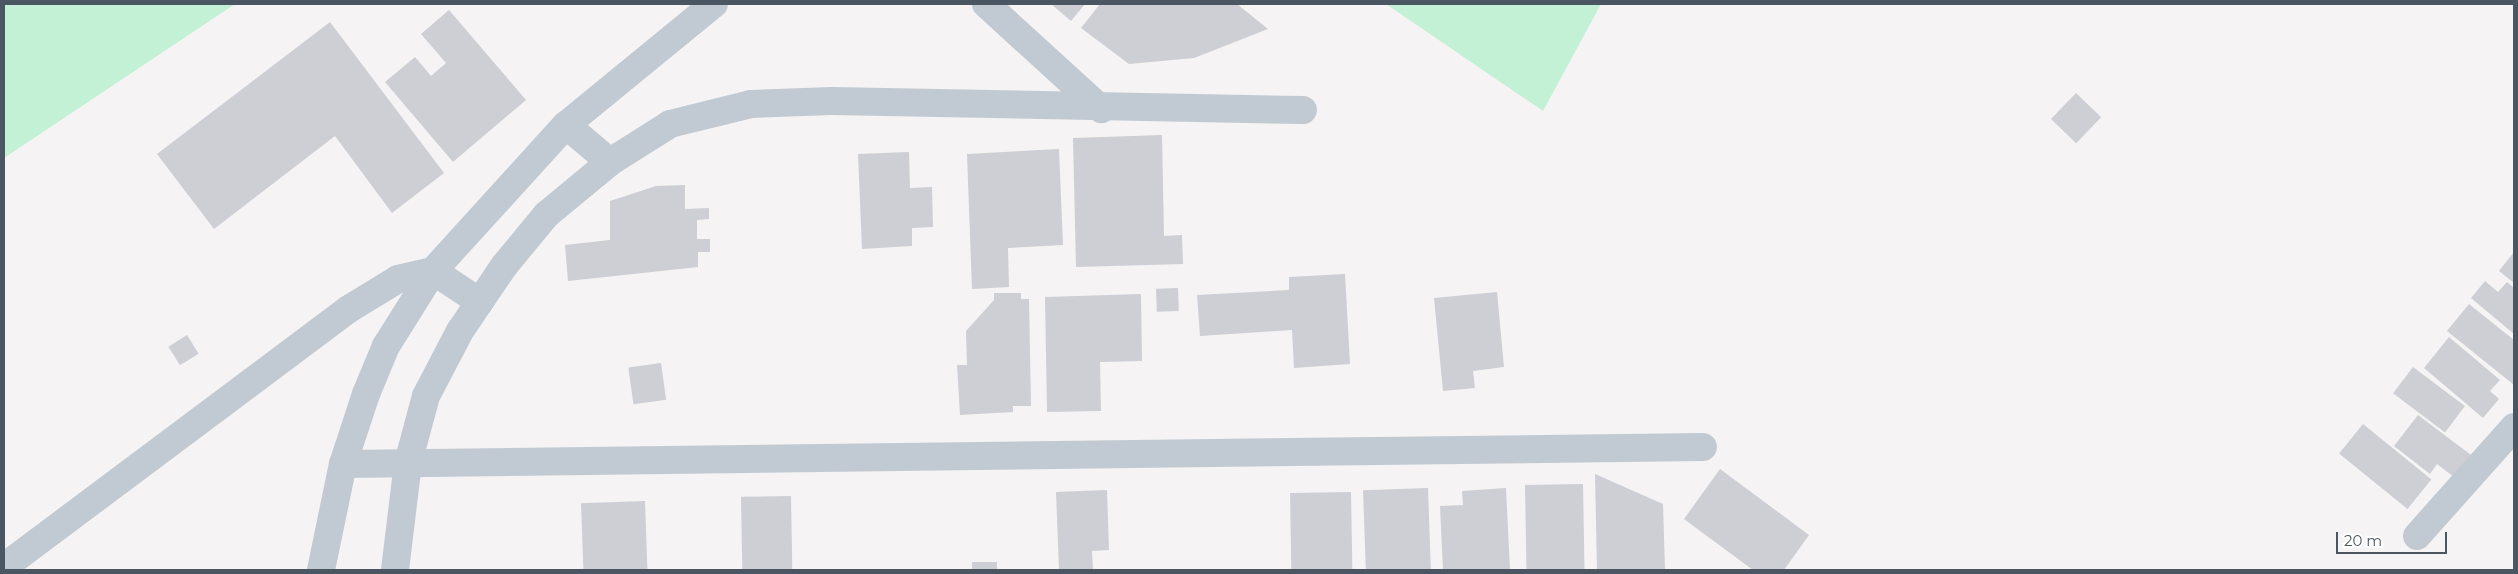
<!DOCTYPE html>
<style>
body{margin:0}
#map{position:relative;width:2518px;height:574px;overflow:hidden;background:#f5f3f3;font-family:Montserrat,sans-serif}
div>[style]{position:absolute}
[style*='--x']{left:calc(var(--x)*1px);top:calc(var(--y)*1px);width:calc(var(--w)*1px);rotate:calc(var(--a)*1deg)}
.green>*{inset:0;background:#c3f1d5}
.building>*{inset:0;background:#cdcfd5;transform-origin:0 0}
.minor>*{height:28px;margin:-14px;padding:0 14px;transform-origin:14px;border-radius:14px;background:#c1cad2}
span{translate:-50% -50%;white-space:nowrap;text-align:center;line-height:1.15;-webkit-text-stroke:4px #fff;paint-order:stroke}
.frame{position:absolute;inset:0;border:5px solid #4a5661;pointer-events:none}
.scale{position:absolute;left:2336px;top:532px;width:111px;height:22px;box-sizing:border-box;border:2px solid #4a5661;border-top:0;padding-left:6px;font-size:15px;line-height:18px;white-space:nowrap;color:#4a5661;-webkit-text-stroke:4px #fff;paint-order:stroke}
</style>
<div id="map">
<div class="green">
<div style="clip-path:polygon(4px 4px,235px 4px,4px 158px)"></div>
<div style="clip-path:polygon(1386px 4px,1601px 4px,1543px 111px)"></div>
</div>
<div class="building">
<div style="clip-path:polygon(1051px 4px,1085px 4px,1071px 21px)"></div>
<div style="clip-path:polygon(1100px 4px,1237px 4px,1268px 29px,1194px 58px,1129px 64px,1081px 28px)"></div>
<div style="clip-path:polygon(449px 10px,526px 100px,453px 162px,385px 82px,415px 57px,431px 76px,446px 63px,421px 34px)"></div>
<div style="clip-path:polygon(330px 22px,444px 173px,392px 213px,335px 136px,214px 229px,157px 154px)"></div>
<div style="left:2076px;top:93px;width:35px;height:36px;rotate:44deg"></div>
<div style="clip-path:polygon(1162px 135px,1164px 236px,1182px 235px,1183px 264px,1076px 267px,1073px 138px)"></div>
<div style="clip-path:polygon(1059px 149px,1063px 245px,1008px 248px,1009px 287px,972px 289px,967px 154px)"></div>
<div style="clip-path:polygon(909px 152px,910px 188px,932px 187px,933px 227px,912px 228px,912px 246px,862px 249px,858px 154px)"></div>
<div style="clip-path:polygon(685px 185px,685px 209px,709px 208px,709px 219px,697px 220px,697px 239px,710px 239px,710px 252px,698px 252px,698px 267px,568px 281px,565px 245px,610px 240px,610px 201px,656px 186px)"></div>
<div style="clip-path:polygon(2514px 252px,2514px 283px,2499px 271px)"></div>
<div style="clip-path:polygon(1345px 274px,1350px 364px,1294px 368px,1292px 330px,1200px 336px,1197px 295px,1289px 290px,1289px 277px)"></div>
<div style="clip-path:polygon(2485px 281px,2498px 292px,2507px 282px,2514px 288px,2514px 334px,2471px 298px)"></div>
<div style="left:1178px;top:288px;width:23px;height:22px;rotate:88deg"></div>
<div style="clip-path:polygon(1497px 292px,1504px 367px,1473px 371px,1475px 388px,1443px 391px,1434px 298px)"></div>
<div style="clip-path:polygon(994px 293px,1021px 293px,1021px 299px,1029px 299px,1031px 406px,1013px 406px,1013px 412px,960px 415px,957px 365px,967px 365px,966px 331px,994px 300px)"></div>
<div style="clip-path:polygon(1141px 294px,1142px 361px,1100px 362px,1101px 411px,1047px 412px,1045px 297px)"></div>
<div style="clip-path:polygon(2469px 304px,2514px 340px,2514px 385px,2447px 331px)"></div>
<div style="left:187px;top:335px;width:22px;height:22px;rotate:58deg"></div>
<div style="clip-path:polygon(2449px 337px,2500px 380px,2490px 391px,2499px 399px,2483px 418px,2424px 368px)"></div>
<div style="left:661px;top:363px;width:37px;height:33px;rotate:82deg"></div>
<div style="left:2413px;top:367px;width:65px;height:33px;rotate:37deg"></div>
<div style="clip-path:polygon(2418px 415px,2471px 455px,2454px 477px,2437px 464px,2430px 474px,2394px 446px)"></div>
<div style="left:2363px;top:424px;width:88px;height:38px;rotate:39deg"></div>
<div style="clip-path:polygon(1720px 469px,1809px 535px,1784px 570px,1753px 570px,1684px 519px)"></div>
<div style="clip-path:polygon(1595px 474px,1663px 504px,1665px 570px,1597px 570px)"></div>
<div style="left:1583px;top:484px;width:86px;height:58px;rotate:89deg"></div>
<div style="left:1428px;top:488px;width:82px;height:65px;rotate:88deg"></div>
<div style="clip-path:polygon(1506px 488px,1510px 570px,1443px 570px,1440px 506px,1463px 505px,1462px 491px)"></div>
<div style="clip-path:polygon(1107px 490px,1109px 550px,1092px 551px,1093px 570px,1059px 570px,1056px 492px)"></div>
<div style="left:1351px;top:492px;width:78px;height:61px;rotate:89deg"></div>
<div style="left:791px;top:496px;width:74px;height:50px;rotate:89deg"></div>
<div style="left:645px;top:501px;width:69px;height:64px;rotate:88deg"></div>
<div style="left:972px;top:562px;width:25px;height:8px"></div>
</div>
<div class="minor">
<div style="--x:986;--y:4;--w:156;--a:42.4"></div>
<div style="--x:566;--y:125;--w:57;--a:40.1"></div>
<div style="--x:343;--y:464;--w:1360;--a:-0.72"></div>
<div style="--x:2417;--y:536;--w:146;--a:-48.3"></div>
<div style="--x:4;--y:567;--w:431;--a:-36.8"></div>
<div style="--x:349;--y:309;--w:57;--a:-31.5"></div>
<div style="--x:398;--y:279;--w:36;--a:-13"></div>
<div style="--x:433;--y:271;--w:56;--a:33.4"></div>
<div style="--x:321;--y:570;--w:108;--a:-78.3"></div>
<div style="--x:343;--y:464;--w:74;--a:-71.8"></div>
<div style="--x:366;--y:394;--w:52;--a:-67.4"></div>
<div style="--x:386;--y:346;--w:89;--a:-57.9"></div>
<div style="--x:433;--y:271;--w:197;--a:-47.7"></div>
<div style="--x:566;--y:125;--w:191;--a:-39.3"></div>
<div style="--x:395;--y:570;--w:108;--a:-83.1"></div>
<div style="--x:408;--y:463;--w:69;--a:-75"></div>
<div style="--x:426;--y:396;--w:73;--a:-62.4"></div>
<div style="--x:460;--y:331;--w:78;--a:-55.9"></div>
<div style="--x:504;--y:266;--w:66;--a:-50.5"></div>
<div style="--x:546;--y:215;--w:83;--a:-39.6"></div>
<div style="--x:610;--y:162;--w:71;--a:-32.3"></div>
<div style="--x:670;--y:124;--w:83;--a:-13.9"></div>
<div style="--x:751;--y:104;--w:81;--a:-2.1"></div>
<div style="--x:832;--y:101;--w:471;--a:1.1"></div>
</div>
<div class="frame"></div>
<div class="scale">20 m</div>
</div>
